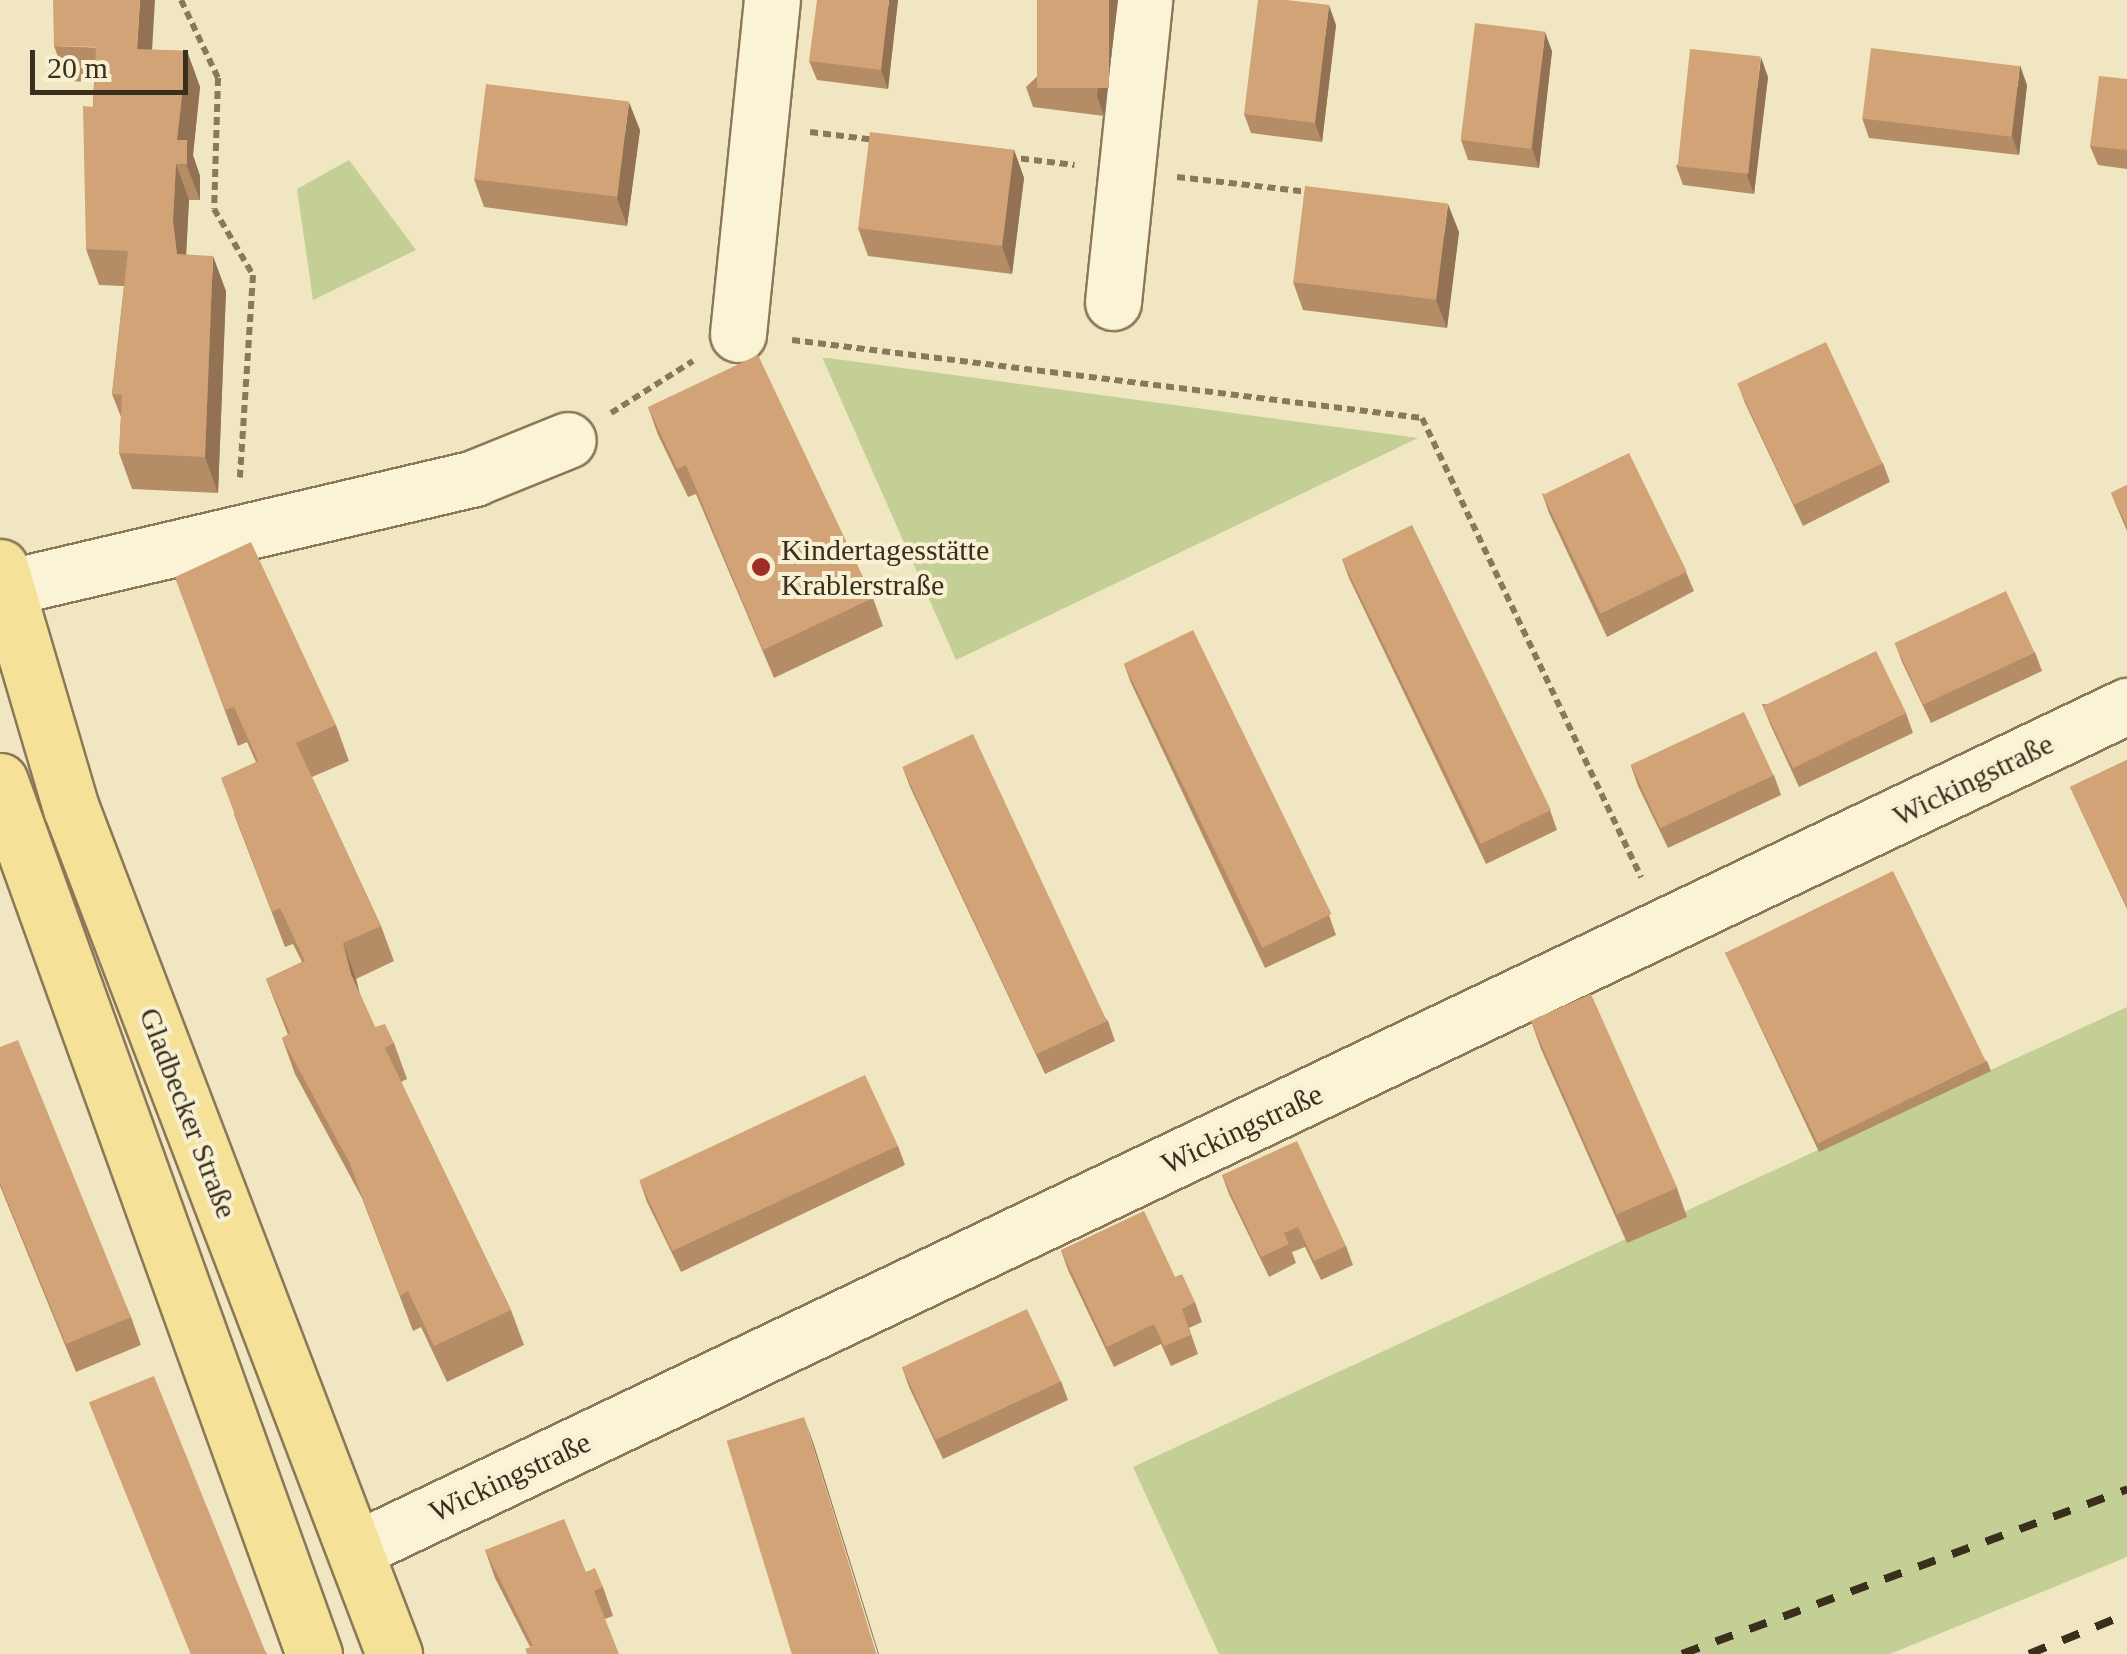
<!DOCTYPE html>
<meta charset="utf-8">
<style>
body{margin:0}
#map{position:relative;width:2127px;height:1654px;overflow:hidden;background:#f0e7c2;font-family:"Times New Roman",serif}
div>[style]{position:absolute}
[style*='--x']{left:calc(var(--x)*1px);top:calc(var(--y)*1px);width:calc(var(--w)*1px);rotate:calc(var(--a)*1deg)}
.green>*{inset:0;background:#c3cf95}
.path>*{height:6px;margin-top:-3px;transform-origin:0;background:repeating-linear-gradient(90deg,#8b7858 0 8px,transparent 0 13px)}
.roads{filter:drop-shadow(2px 0 #8b7858) drop-shadow(-2px 0 #8b7858) drop-shadow(0 2px #8b7858) drop-shadow(0 -2px #8b7858)}
.minor>*{height:55px;margin:-27.5px;padding:0 27.5px;transform-origin:27.5px;border-radius:27.5px;background:#fbf3d6}
.major>*{height:55px;margin:-27.5px;padding:0 27.5px;transform-origin:27.5px;border-radius:27.5px;background:#f6e198}
.rail>*{height:8px;margin-top:-4px;transform-origin:0;background:repeating-linear-gradient(90deg,#3a2e1d 0 18px,transparent 0 36px)}
.wall>*{inset:0;background:#b48c65}
.shaded-wall>*{inset:0;background:#927253}
.building>*{inset:0;background:#d1a376;transform-origin:0 0}
.dots>*{width:28px;height:28px;translate:-50% -50%;box-sizing:border-box;border:5px solid #f7f0d2;border-radius:50%}
span{translate:-50% -50%;white-space:nowrap;text-align:center;line-height:1.15;-webkit-text-stroke:8px #f7f0d2;paint-order:stroke}
.poi-label{font-size:30px;color:#3a2e1d}
.left{translate:0 -50%;text-align:left}
.street-label{font-size:30px;color:#3a2e1d}
.scale{position:absolute;left:30px;top:50px;width:158px;height:45px;box-sizing:border-box;border:5px solid #3a2e1d;border-top:0;padding-left:12px;font-size:30px;line-height:35px;white-space:nowrap;color:#3a2e1d;-webkit-text-stroke:8px #f7f0d2;paint-order:stroke}
</style>
<div id="map">
<div class="green">
<div style="clip-path:polygon(349px 160px,416px 250px,313px 300px,297px 189px)"></div>
<div style="clip-path:polygon(822px 357px,821px 357px,1418px 438px,956px 660px)"></div>
<div style="clip-path:polygon(2127px 1007px,2127px 1557px,1890px 1654px,1219px 1654px,1133px 1467px)"></div>
</div>
<div class="path">
<div style="--x:181;--y:0;--w:86;--a:64.6"></div>
<div style="--x:218;--y:78;--w:131;--a:91.7"></div>
<div style="--x:214;--y:209;--w:77;--a:59.4"></div>
<div style="--x:253;--y:275;--w:203;--a:93.7"></div>
<div style="--x:810;--y:132;--w:66;--a:6.9"></div>
<div style="--x:1008;--y:157;--w:67;--a:6.8"></div>
<div style="--x:1177;--y:177;--w:132;--a:6.5"></div>
<div style="--x:792;--y:340;--w:635;--a:7.06"></div>
<div style="--x:1422;--y:418;--w:509;--a:64.49"></div>
<div style="--x:611;--y:413;--w:97;--a:-32.4"></div>
</div>
<div class="roads">
<div class="minor">
<div style="--x:1113;--y:302;--w:304;--a:-84.1"></div>
<div style="--x:738;--y:334;--w:336;--a:-84.2"></div>
<div style="--x:6;--y:588;--w:481;--a:-13.2"></div>
<div style="--x:474;--y:478;--w:101;--a:-22"></div>
<div style="--x:355;--y:1550;--w:1963;--a:-25.47"></div>
</div>
<div class="major">
<div style="--x:0;--y:567;--w:251;--a:73.6"></div>
<div style="--x:71;--y:808;--w:906;--a:69.1"></div>
<div style="--x:0;--y:781;--w:928;--a:70.22"></div>
</div>
</div>
<div class="rail">
<div style="--x:1682;--y:1654;--w:475;--a:-20.3"></div>
<div style="--x:2029;--y:1654;--w:106;--a:-22.2"></div>
</div>
<div class="wall">
<div style="clip-path:polygon(898px 0,888px 89px,817px 80px,809px 61px)"></div>
<div style="clip-path:polygon(1118px 0,1104px 116px,1033px 107px,1026px 87px)"></div>
<div style="clip-path:polygon(1336px 25px,1322px 142px,1251px 133px,1244px 114px)"></div>
<div style="clip-path:polygon(54px 46px,187px 51px,200px 87px,193px 155px,200px 176px,200px 200px,189px 200px,186px 254px,226px 291px,218px 493px,132px 489px,119px 453px,121px 417px,112px 394px,124px 286px,99px 285px,86px 249px,94px 82px,67px 81px)"></div>
<div style="clip-path:polygon(1552px 51px,1539px 168px,1468px 160px,1461px 140px)"></div>
<div style="clip-path:polygon(1768px 77px,1754px 194px,1683px 185px,1676px 166px)"></div>
<div style="clip-path:polygon(2127px 79px,2127px 169px,2098px 165px,2090px 146px)"></div>
<div style="clip-path:polygon(2027px 85px,2019px 155px,1869px 138px,1862px 118px)"></div>
<div style="clip-path:polygon(640px 130px,627px 226px,484px 207px,474px 179px)"></div>
<div style="clip-path:polygon(1014px 150px,1024px 178px,1012px 274px,868px 256px,858px 228px)"></div>
<div style="clip-path:polygon(1459px 232px,1447px 328px,1303px 310px,1293px 282px)"></div>
<div style="clip-path:polygon(1738px 384px,1883px 463px,1890px 482px,1803px 526px,1745px 403px)"></div>
<div style="clip-path:polygon(648px 407px,873px 598px,883px 626px,774px 678px,696px 494px,688px 497px,658px 435px)"></div>
<div style="clip-path:polygon(2127px 485px,2127px 531px,2111px 493px)"></div>
<div style="clip-path:polygon(1542px 493px,1686px 572px,1694px 591px,1607px 637px,1549px 513px)"></div>
<div style="clip-path:polygon(1342px 559px,1550px 810px,1557px 830px,1486px 864px,1349px 578px)"></div>
<div style="clip-path:polygon(175px 577px,336px 725px,349px 761px,312px 777px,381px 926px,394px 961px,356px 979px,359px 992px,375px 1027px,394px 1043px,407px 1079px,401px 1082px,511px 1310px,524px 1345px,447px 1382px,421px 1327px,413px 1331px,362px 1198px,295px 1074px,282px 1038px,288px 1035px,266px 979px,302px 962px,293px 944px,285px 947px,234px 814px,256px 762px,247px 742px,238px 746px)"></div>
<div style="clip-path:polygon(1895px 643px,2035px 652px,2042px 671px,1931px 723px,1902px 662px)"></div>
<div style="clip-path:polygon(1124px 664px,1329px 915px,1336px 935px,1265px 968px,1131px 683px)"></div>
<div style="clip-path:polygon(1762px 704px,1906px 713px,1913px 733px,1799px 787px,1770px 724px)"></div>
<div style="clip-path:polygon(2127px 760px,2127px 909px,2070px 787px)"></div>
<div style="clip-path:polygon(1631px 766px,1774px 775px,1781px 795px,1668px 848px,1638px 786px)"></div>
<div style="clip-path:polygon(903px 768px,1108px 1021px,1115px 1041px,1045px 1074px,910px 787px)"></div>
<div style="clip-path:polygon(1725px 952px,1987px 1061px,1991px 1071px,1819px 1152px)"></div>
<div style="clip-path:polygon(1531px 1021px,1677px 1188px,1687px 1217px,1627px 1243px,1541px 1049px)"></div>
<div style="clip-path:polygon(0 1047px,131px 1317px,141px 1345px,76px 1372px,0 1186px)"></div>
<div style="clip-path:polygon(898px 1146px,905px 1165px,681px 1272px,647px 1202px,640px 1182px)"></div>
<div style="clip-path:polygon(1222px 1175px,1346px 1246px,1353px 1265px,1321px 1280px,1305px 1247px,1292px 1252px,1296px 1263px,1269px 1277px,1229px 1194px)"></div>
<div style="clip-path:polygon(1061px 1250px,1175px 1277px,1195px 1302px,1202px 1322px,1189px 1328px,1198px 1354px,1171px 1366px,1161px 1344px,1114px 1367px,1068px 1270px)"></div>
<div style="clip-path:polygon(902px 1367px,1061px 1381px,1068px 1400px,943px 1459px,909px 1387px)"></div>
<div style="clip-path:polygon(89px 1402px,267px 1654px,191px 1654px)"></div>
<div style="clip-path:polygon(485px 1550px,586px 1572px,603px 1587px,613px 1616px,530px 1647px,495px 1578px)"></div>
</div>
<div class="shaded-wall">
<div style="clip-path:polygon(140px 0,155px 0,150px 85px,137px 49px)"></div>
<div style="clip-path:polygon(889px 0,898px 0,888px 89px,881px 70px)"></div>
<div style="clip-path:polygon(1109px 0,1118px 0,1104px 116px,1097px 96px)"></div>
<div style="clip-path:polygon(1329px 5px,1336px 25px,1322px 142px,1315px 123px)"></div>
<div style="clip-path:polygon(1545px 32px,1552px 51px,1539px 168px,1532px 148px)"></div>
<div style="clip-path:polygon(187px 51px,200px 87px,193px 155px,200px 176px,200px 200px,177px 140px)"></div>
<div style="clip-path:polygon(1761px 57px,1768px 77px,1754px 194px,1747px 175px)"></div>
<div style="clip-path:polygon(2020px 65px,2027px 85px,2019px 155px,2012px 136px)"></div>
<div style="clip-path:polygon(629px 102px,640px 130px,627px 226px,617px 198px)"></div>
<div style="clip-path:polygon(1014px 150px,1024px 178px,1012px 274px,1002px 246px)"></div>
<div style="clip-path:polygon(176px 164px,189px 200px,186px 257px,177px 254px,173px 221px)"></div>
<div style="clip-path:polygon(1448px 204px,1459px 232px,1447px 328px,1436px 300px)"></div>
<div style="clip-path:polygon(213px 256px,226px 291px,218px 493px,205px 457px)"></div>
<div style="clip-path:polygon(343px 943px,356px 979px,364px 1010px,351px 974px)"></div>
<div style="clip-path:polygon(804px 1417px,814px 1445px,879px 1654px,878px 1654px)"></div>
</div>
<div class="building">
<div style="clip-path:polygon(53px 0,140px 0,137px 49px,187px 51px,177px 140px,187px 140px,187px 164px,176px 164px,173px 221px,177px 254px,213px 256px,205px 457px,119px 453px,122px 395px,112px 394px,128px 251px,86px 249px,83px 106px,93px 107px,96px 47px,54px 46px)"></div>
<div style="clip-path:polygon(817px 0,889px 0,881px 70px,809px 61px)"></div>
<div style="left:1037px;top:0;width:72px;height:88px"></div>
<div style="clip-path:polygon(1258px 0,1287px 0,1329px 5px,1315px 123px,1244px 114px)"></div>
<div style="left:1475px;top:23px;width:71px;height:118px;rotate:7deg"></div>
<div style="left:1871px;top:48px;width:150px;height:71px;rotate:7deg"></div>
<div style="left:1690px;top:49px;width:71px;height:118px;rotate:6deg"></div>
<div style="clip-path:polygon(2099px 76px,2127px 79px,2127px 150px,2090px 146px)"></div>
<div style="left:486px;top:84px;width:144px;height:96px;rotate:7deg"></div>
<div style="left:870px;top:132px;width:145px;height:97px;rotate:7deg"></div>
<div style="left:1305px;top:186px;width:144px;height:97px;rotate:7deg"></div>
<div style="left:1826px;top:342px;width:134px;height:98px;rotate:65deg"></div>
<div style="clip-path:polygon(758px 355px,873px 598px,763px 650px,686px 465px,677px 469px,648px 407px)"></div>
<div style="left:1629px;top:453px;width:132px;height:96px;rotate:64deg"></div>
<div style="clip-path:polygon(2127px 485px,2127px 526px,2111px 493px)"></div>
<div style="left:1412px;top:525px;width:317px;height:78px;rotate:64deg"></div>
<div style="clip-path:polygon(251px 542px,336px 725px,296px 743px,381px 926px,343px 943px,351px 974px,375px 1027px,385px 1024px,394px 1043px,385px 1048px,511px 1310px,434px 1346px,408px 1291px,400px 1296px,349px 1162px,282px 1038px,290px 1033px,266px 979px,305px 961px,280px 908px,272px 912px,221px 778px,258px 761px,234px 707px,225px 710px,175px 577px)"></div>
<div style="left:2006px;top:591px;width:68px;height:123px;rotate:65deg"></div>
<div style="left:1193px;top:630px;width:316px;height:77px;rotate:64deg"></div>
<div style="left:1876px;top:651px;width:69px;height:126px;rotate:64deg"></div>
<div style="left:1744px;top:712px;width:70px;height:125px;rotate:65deg"></div>
<div style="left:973px;top:734px;width:317px;height:78px;rotate:65deg"></div>
<div style="clip-path:polygon(2127px 760px,2127px 907px,2070px 787px)"></div>
<div style="left:1893px;top:871px;width:212px;height:187px;rotate:64deg"></div>
<div style="left:1591px;top:994px;width:212px;height:66px;rotate:66deg"></div>
<div style="clip-path:polygon(18px 1040px,131px 1317px,66px 1344px,0 1183px,0 1047px)"></div>
<div style="left:865px;top:1075px;width:78px;height:249px;rotate:65deg"></div>
<div style="clip-path:polygon(1297px 1141px,1346px 1246px,1314px 1261px,1298px 1227px,1284px 1233px,1289px 1244px,1261px 1257px,1222px 1175px)"></div>
<div style="clip-path:polygon(1144px 1211px,1175px 1277px,1182px 1274px,1195px 1302px,1182px 1309px,1191px 1335px,1164px 1346px,1154px 1324px,1107px 1347px,1061px 1250px)"></div>
<div style="left:1027px;top:1309px;width:80px;height:138px;rotate:65deg"></div>
<div style="left:154px;top:1376px;width:300px;height:70px;rotate:68deg"></div>
<div style="left:804px;top:1417px;width:248px;height:81px;rotate:73deg"></div>
<div style="clip-path:polygon(564px 1519px,586px 1572px,595px 1568px,603px 1587px,594px 1591px,619px 1654px,527px 1654px,525px 1649px,533px 1646px,485px 1550px)"></div>
</div>
<div class="dots">
<div style="left:761px;top:567px;background:#9e2e25"></div>
</div>
<div class="poi-label">
<span class="left" style="left:781px;top:567px">Kindertagesstätte<br>Krablerstraße</span>
</div>
<div class="street-label">
<span style="left:1973px;top:780px;rotate:-26deg">Wickingstraße</span>
<span style="left:188px;top:1113px;rotate:69deg">Gladbecker Straße</span>
<span style="left:1242px;top:1129px;rotate:-25deg">Wickingstraße</span>
<span style="left:510px;top:1477px;rotate:-25deg">Wickingstraße</span>
</div>
<div class="scale">20 m</div>
</div>
